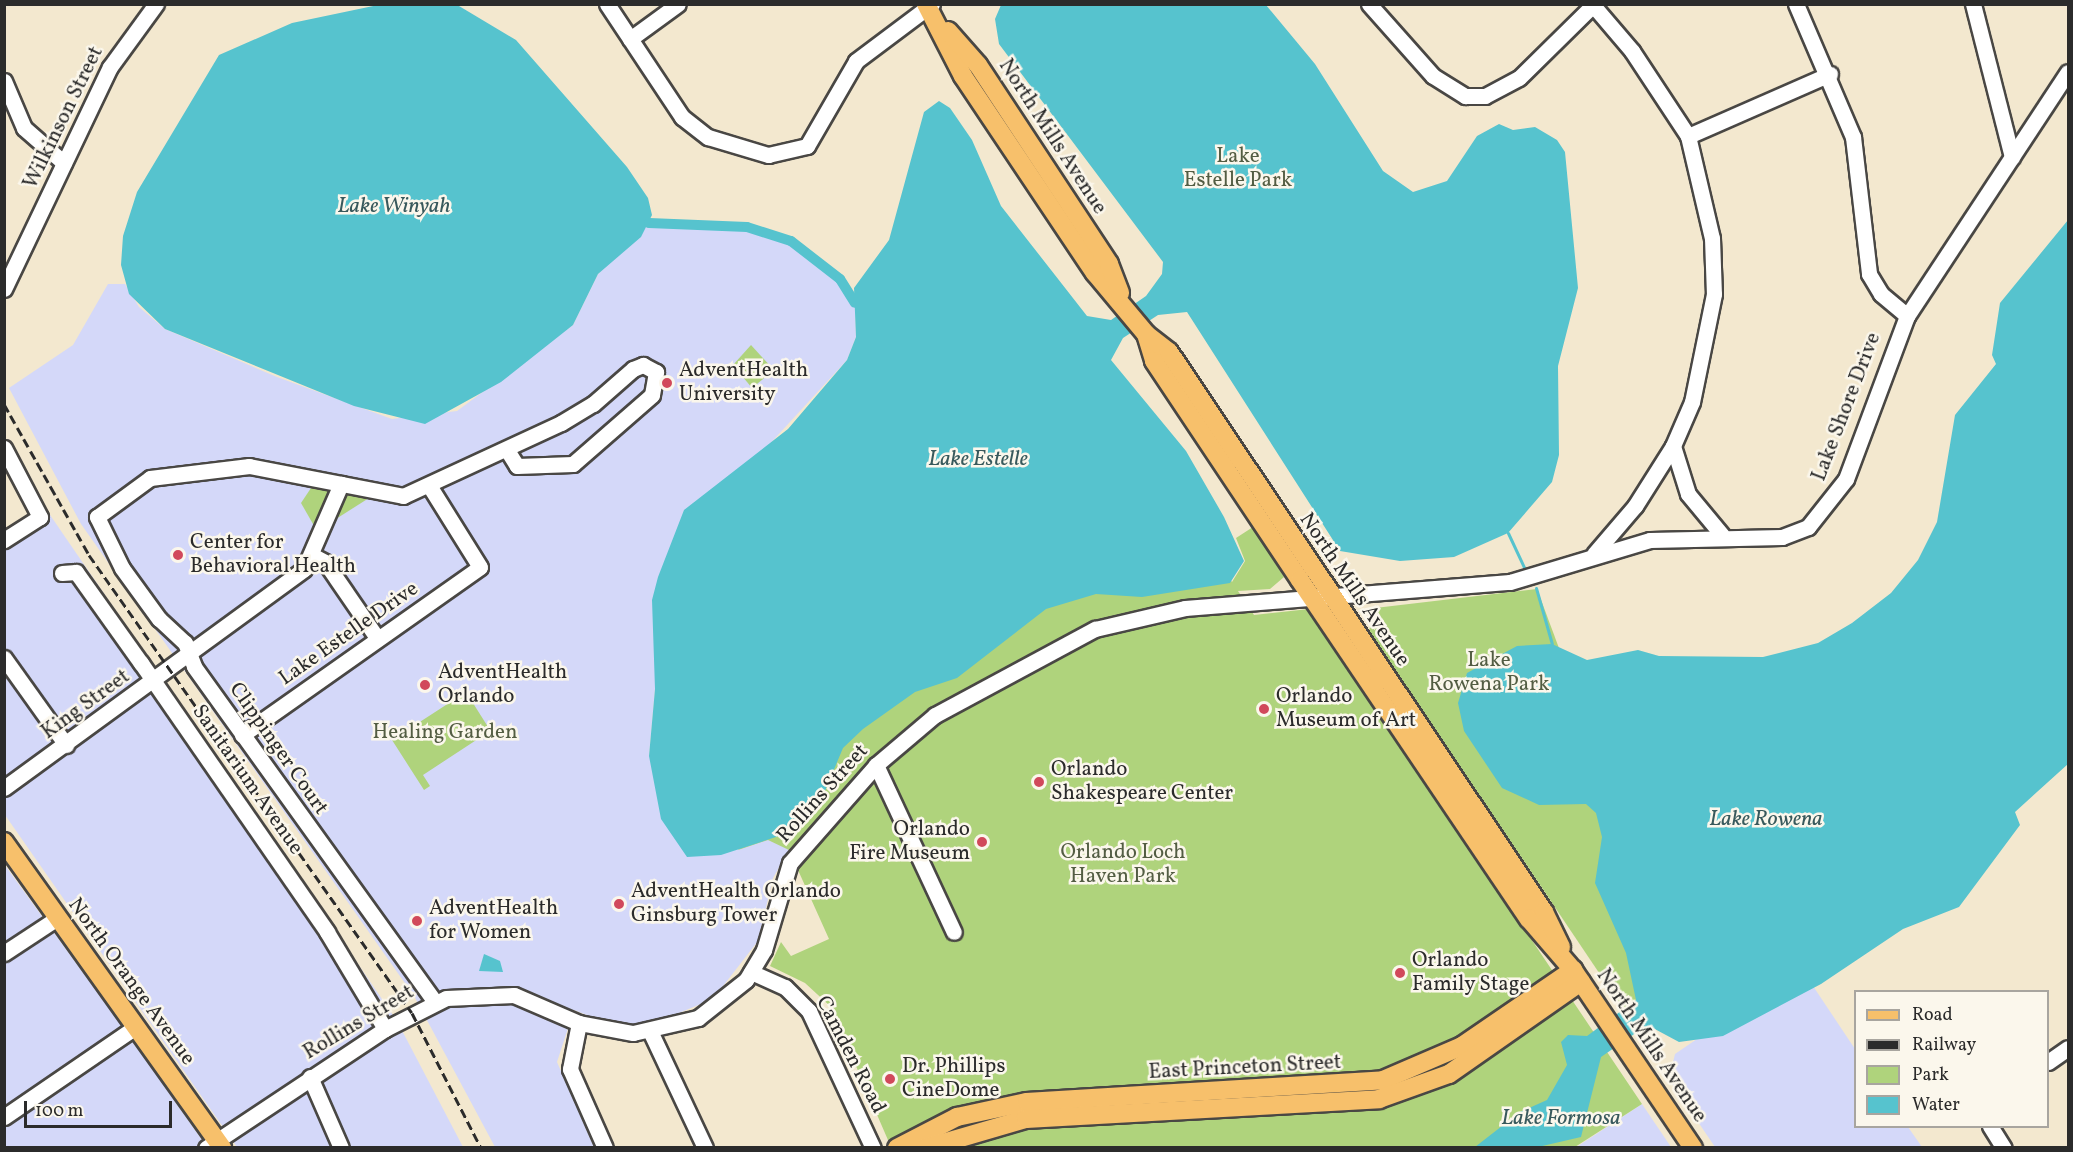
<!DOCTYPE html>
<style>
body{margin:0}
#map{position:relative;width:2073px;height:1152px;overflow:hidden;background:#f3e8cf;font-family:Vollkorn,serif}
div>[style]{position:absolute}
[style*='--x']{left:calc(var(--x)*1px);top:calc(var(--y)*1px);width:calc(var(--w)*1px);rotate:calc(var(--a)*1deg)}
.built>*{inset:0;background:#d4d8f9}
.green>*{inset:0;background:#afd37c}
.water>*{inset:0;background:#56c3ce}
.stream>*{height:3px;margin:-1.5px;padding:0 1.5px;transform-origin:1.5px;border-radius:1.5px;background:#56c3ce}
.canal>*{height:10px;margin:-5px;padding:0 5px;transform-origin:5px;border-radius:5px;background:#56c3ce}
.roads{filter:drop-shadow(2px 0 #494744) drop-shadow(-2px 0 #494744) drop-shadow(0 2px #494744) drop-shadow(0 -2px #494744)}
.minor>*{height:15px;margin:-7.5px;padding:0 7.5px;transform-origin:7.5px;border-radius:7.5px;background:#fff}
.major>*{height:18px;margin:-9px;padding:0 9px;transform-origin:9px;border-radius:9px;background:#f7c06b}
.rail>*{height:3px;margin-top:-1.5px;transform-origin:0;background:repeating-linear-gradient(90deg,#2b2b2b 0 9px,transparent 0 13.5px)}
.dots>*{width:16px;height:16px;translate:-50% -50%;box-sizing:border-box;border:3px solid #fbf7ec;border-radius:50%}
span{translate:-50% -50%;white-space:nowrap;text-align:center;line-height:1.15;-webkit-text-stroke:5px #fbf7ec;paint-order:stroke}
.street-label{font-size:21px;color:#2b2b2b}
.park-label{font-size:21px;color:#535d43}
.poi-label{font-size:21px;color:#2b2b2b}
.left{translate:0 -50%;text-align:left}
.right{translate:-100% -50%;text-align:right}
.water-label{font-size:22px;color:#38595c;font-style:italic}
.frame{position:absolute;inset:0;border:6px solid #2b2b2b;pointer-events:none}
.legend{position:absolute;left:1854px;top:990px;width:195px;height:138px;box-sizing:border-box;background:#fbf7ec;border:2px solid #a8a59f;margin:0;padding:8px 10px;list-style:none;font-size:18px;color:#2b2b2b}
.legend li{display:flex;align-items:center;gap:12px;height:30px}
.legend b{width:30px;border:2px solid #a8a59f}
.scale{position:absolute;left:24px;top:1101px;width:148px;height:27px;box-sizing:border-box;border:3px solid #2b2b2b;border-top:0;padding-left:8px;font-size:18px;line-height:21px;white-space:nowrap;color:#2b2b2b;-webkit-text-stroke:4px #fbf7ec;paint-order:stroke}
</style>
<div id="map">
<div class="built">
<div style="clip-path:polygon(698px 222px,747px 227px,791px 241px,840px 279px,855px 303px,856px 337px,847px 360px,766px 448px,655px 689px,649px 756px,789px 850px,773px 878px,758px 941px,713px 999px,652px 1024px,610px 1024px,574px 1010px,557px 1062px,594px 1147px,495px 1147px,414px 996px,81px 524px,9px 388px,73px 345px,108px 284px,125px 284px,139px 307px,165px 329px,277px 377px,392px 419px,457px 411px,573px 325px,598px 274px,649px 223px)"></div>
<div style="clip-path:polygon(48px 512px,397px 1021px,463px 1147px,237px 1147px,5px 815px,5px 542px)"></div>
<div style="clip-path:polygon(4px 864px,135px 1044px,207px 1147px,5px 1147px)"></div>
<div style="clip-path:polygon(1801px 968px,1855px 1049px,1856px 1126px,1908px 1127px,1922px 1147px,1715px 1147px,1669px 1079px,1675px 1054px)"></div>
<div style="clip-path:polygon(1642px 1104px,1671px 1147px,1575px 1148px)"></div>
</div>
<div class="green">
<div style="clip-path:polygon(751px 345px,774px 370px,752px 388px,733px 365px)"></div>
<div style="clip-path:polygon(315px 482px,366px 496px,369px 498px,317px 531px,301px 503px)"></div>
<div style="clip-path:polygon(1253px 527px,1284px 577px,1270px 589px,1238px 591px,1254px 615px,1309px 609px,1642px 1104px,1575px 1147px,891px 1147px,830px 1006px,805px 983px,770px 966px,781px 942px,791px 956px,829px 939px,789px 850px,768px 840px,738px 850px,815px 766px,1013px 601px,1214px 556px,1232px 582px,1245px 561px,1236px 538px)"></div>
<div style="clip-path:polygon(1537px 589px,1679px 971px,1624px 1010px,1369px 631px,1375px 608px)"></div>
<div style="clip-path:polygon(466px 692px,495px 738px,487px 733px,423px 775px,430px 786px,424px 790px,392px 740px)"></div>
</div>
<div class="water">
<div style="clip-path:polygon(378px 5px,459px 6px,516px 40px,627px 167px,648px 198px,652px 215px,641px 237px,598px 274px,573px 325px,501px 382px,425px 424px,354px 406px,165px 329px,129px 294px,121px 265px,123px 236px,137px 192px,219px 55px,292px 23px)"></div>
<div style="clip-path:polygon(1001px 5px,1266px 5px,1315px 64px,1383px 171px,1413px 192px,1447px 181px,1477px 136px,1499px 124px,1513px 130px,1535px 127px,1557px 140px,1565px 152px,1578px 288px,1558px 366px,1559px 455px,1552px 482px,1508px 533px,1454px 557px,1400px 561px,1340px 551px,1187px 312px,1158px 315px,1123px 338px,1111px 360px,1186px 451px,1224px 517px,1244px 561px,1230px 583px,1142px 597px,1096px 594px,1046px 609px,957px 678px,915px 692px,863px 729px,843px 748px,822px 798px,779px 836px,721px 855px,687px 857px,661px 819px,649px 756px,655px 689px,652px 600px,658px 577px,684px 510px,788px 429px,847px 360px,856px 337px,854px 288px,889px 240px,924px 112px,939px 101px,950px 108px,972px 140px,1001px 206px,1087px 316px,1111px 320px,1146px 296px,1162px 274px,1163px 262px,999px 44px,995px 19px)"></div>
<div style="clip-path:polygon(2068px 220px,2068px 764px,2015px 812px,2020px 825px,1959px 907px,1903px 929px,1821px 984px,1723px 1036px,1679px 1042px,1651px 1027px,1640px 1030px,1601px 1057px,1581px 1137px,1538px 1147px,1475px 1147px,1520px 1112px,1547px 1100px,1567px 1065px,1561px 1042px,1568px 1035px,1587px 1036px,1636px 1000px,1626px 953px,1595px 883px,1602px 837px,1596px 813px,1586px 804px,1539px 805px,1502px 788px,1464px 731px,1458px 703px,1467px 673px,1517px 646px,1552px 644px,1587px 660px,1638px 650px,1659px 656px,1763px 657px,1818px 643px,1852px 623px,1891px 593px,1918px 560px,1937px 522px,1955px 415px,1996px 364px,1992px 355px,2000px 303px)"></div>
<div style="clip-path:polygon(484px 954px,500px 961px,503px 972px,479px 971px)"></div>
</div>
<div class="stream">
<div style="--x:1508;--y:533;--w:38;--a:65"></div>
<div style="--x:1536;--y:588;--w:58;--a:74.1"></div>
</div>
<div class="canal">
<div style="--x:649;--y:223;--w:98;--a:2.3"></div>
<div style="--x:747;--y:227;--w:46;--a:17.7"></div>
<div style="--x:791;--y:241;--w:62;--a:37.8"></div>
<div style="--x:840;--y:279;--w:28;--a:58"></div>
</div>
<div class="roads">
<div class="minor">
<div style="--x:607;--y:4;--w:136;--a:56.4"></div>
<div style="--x:682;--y:117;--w:33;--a:38"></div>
<div style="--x:708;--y:137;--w:63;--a:16.7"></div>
<div style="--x:768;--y:155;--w:40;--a:-13"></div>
<div style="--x:807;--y:146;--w:98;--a:-60"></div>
<div style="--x:856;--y:61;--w:95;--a:-36.9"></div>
<div style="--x:1369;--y:4;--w:96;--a:48.4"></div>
<div style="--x:1433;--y:76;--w:38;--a:32"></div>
<div style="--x:1465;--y:96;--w:20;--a:0"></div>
<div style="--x:1485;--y:96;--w:38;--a:-28"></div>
<div style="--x:1519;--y:78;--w:104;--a:-44.6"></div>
<div style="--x:1592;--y:4;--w:62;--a:49.6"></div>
<div style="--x:1632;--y:51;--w:102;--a:56.6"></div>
<div style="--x:1688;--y:136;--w:105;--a:76.8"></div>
<div style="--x:1712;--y:238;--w:56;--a:88"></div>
<div style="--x:1714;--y:294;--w:110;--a:101.5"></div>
<div style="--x:1692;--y:402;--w:48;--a:113.4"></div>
<div style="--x:1673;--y:446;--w:71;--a:122.3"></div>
<div style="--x:1635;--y:506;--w:63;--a:130.5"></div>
<div style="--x:1796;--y:4;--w:145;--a:66.8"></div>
<div style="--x:1853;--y:137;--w:138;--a:83.3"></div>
<div style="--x:1869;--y:274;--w:23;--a:59"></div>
<div style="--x:1881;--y:294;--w:34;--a:40"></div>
<div style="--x:1973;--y:4;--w:158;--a:75.7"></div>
<div style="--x:630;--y:39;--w:59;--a:-36.1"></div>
<div style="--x:4;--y:81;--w:51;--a:66.9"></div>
<div style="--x:24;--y:128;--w:53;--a:41.2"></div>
<div style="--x:1688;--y:136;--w:155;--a:-23.6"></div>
<div style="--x:4;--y:289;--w:246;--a:-64.5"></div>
<div style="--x:110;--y:67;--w:78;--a:-53.9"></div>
<div style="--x:1673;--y:446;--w:50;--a:72.6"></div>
<div style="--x:1688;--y:494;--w:53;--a:50.3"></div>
<div style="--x:4;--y:448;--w:78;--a:62.4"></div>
<div style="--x:40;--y:517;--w:43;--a:147.4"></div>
<div style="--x:312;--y:555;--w:15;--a:28"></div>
<div style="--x:325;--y:562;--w:93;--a:55.5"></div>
<div style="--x:62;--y:573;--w:14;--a:-4"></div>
<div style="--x:76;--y:572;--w:112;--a:54.5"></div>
<div style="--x:141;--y:663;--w:327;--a:55.3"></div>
<div style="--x:327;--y:932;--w:113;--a:59.1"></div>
<div style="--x:4;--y:658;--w:107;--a:54.5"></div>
<div style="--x:242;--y:735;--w:291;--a:-35.2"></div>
<div style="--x:480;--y:567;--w:94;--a:-122"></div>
<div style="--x:876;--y:765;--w:184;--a:65"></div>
<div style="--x:4;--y:788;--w:371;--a:-36.1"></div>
<div style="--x:304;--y:569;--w:93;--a:-66.5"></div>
<div style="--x:4;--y:953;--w:64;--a:-33.4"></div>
<div style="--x:751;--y:972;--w:37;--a:24"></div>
<div style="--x:785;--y:987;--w:34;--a:45"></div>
<div style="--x:809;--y:1011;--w:151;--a:65"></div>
<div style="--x:435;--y:1002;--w:413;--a:-125.7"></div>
<div style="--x:194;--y:666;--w:25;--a:-111"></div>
<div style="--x:185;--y:643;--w:35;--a:-137"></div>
<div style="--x:159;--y:619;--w:63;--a:-126"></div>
<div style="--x:122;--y:568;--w:57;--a:-116.1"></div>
<div style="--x:97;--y:517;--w:66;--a:-36.3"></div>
<div style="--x:150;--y:478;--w:100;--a:-6.9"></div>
<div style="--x:249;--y:466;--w:157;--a:11"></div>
<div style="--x:403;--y:496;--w:174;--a:-24.8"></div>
<div style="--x:561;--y:423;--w:37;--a:-31"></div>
<div style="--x:593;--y:404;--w:53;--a:-41.2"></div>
<div style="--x:633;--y:369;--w:11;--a:-22"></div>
<div style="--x:643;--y:365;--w:15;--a:28"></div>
<div style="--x:656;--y:372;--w:23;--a:100"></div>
<div style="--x:652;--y:395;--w:105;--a:138.9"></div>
<div style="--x:573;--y:464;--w:56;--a:178"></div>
<div style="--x:517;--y:466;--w:19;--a:-122"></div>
<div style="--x:579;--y:1023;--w:47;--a:101.1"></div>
<div style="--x:570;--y:1069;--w:86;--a:66.1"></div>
<div style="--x:651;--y:1033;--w:127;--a:64.8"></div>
<div style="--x:2048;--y:1062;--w:24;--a:-35"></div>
<div style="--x:310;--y:1077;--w:77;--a:66.4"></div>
<div style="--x:4;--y:1117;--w:158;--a:-34.4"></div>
<div style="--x:1990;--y:1126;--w:26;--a:58"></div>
<div style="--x:206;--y:1148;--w:215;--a:-33.6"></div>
<div style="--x:385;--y:1029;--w:68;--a:-26.9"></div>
<div style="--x:446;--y:998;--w:68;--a:-2.5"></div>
<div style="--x:514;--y:995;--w:71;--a:23.3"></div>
<div style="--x:579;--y:1023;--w:55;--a:10.5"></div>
<div style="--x:633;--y:1033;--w:67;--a:-13"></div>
<div style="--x:698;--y:1018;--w:61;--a:-38.4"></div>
<div style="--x:746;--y:980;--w:35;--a:-59"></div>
<div style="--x:764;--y:950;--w:91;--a:-73.4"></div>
<div style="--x:790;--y:863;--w:130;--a:-48.7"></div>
<div style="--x:876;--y:765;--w:77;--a:-40.3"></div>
<div style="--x:935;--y:715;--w:182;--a:-28.3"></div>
<div style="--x:1095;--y:629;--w:92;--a:-13.1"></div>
<div style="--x:1185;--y:608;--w:326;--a:-4.6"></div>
<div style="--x:1510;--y:582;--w:146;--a:-16.7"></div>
<div style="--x:1650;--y:540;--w:132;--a:-1.3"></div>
<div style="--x:1782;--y:537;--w:28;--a:-21"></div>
<div style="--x:1808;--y:527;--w:61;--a:-51.6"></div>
<div style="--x:1846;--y:479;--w:174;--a:-69.5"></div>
<div style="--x:1907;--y:316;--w:292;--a:-56.6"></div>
</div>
<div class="major">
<div style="--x:926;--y:4;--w:81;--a:62.8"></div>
<div style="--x:963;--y:76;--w:237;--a:56.2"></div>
<div style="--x:1095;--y:273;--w:80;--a:50.1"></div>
<div style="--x:1146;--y:334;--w:28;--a:73"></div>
<div style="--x:1154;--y:361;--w:263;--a:56.3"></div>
<div style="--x:1300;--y:580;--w:409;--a:56"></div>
<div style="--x:1529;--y:919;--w:67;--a:49.2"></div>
<div style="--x:1573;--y:970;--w:215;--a:56"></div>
<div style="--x:948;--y:31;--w:45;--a:48.6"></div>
<div style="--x:978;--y:65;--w:238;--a:56.6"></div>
<div style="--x:1109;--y:264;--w:31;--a:69"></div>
<div style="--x:1146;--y:334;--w:29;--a:38"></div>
<div style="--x:1169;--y:352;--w:674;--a:56.19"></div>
<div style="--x:1544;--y:912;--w:39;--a:64"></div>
<div style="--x:4;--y:842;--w:376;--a:54.5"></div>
<div style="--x:897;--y:1148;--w:68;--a:-27.3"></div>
<div style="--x:957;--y:1117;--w:72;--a:-12.1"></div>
<div style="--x:1027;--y:1102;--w:357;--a:-3.5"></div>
<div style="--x:1383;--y:1080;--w:86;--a:-23.3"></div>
<div style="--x:1462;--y:1046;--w:135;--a:-34.4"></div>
<div style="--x:926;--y:1148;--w:104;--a:-16.2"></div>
<div style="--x:1026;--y:1119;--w:354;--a:-3.2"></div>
<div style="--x:1379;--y:1099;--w:74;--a:-19.7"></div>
<div style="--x:1449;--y:1074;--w:161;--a:-34.9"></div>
</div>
</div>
<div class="rail">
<div style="--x:4;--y:404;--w:173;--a:60.6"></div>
<div style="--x:89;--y:555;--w:560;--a:54.81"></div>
<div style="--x:412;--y:1013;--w:152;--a:62.9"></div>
</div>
<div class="dots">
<div style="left:667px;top:383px;background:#d1495b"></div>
<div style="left:178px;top:555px;background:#d1495b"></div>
<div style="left:425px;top:685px;background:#d1495b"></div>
<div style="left:1264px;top:709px;background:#d1495b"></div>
<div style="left:1039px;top:782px;background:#d1495b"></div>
<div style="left:982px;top:842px;background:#d1495b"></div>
<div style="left:619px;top:904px;background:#d1495b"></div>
<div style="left:417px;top:921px;background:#d1495b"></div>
<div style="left:1400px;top:973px;background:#d1495b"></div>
<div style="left:890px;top:1079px;background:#d1495b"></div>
</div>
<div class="street-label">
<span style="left:64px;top:118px;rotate:-64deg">Wilkinson Street</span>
<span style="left:1052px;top:137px;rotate:57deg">North Mills Avenue</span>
<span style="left:1847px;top:407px;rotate:-69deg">Lake Shore Drive</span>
<span style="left:1354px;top:590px;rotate:56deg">North Mills Avenue</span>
<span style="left:349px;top:634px;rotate:-35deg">Lake Estelle Drive</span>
<span style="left:86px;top:705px;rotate:-36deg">King Street</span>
<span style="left:278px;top:749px;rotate:55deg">Clippinger Court</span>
<span style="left:247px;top:780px;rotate:55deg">Sanitarium Avenue</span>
<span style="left:823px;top:794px;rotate:-48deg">Rollins Street</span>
<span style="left:131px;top:982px;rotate:54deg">North Orange Avenue</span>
<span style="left:359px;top:1023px;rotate:-31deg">Rollins Street</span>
<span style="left:1651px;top:1046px;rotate:56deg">North Mills Avenue</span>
<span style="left:850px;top:1055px;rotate:63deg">Camden Road</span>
<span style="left:1245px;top:1068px;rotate:-3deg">East Princeton Street</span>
</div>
<div class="park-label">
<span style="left:1238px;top:169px">Lake<br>Estelle Park</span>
<span style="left:1489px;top:673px">Lake<br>Rowena Park</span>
<span style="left:445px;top:733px">Healing Garden</span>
<span style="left:1123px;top:865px">Orlando Loch<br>Haven Park</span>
</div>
<div class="poi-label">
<span class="left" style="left:679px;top:383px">AdventHealth<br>University</span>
<span class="left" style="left:190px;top:555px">Center for<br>Behavioral Health</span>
<span class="left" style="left:438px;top:685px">AdventHealth<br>Orlando</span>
<span class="left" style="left:1276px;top:709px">Orlando<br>Museum of Art</span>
<span class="left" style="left:1051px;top:782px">Orlando<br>Shakespeare Center</span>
<span class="right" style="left:970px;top:842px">Orlando<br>Fire Museum</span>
<span class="left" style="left:631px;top:904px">AdventHealth Orlando<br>Ginsburg Tower</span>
<span class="left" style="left:429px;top:921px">AdventHealth<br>for Women</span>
<span class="left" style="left:1412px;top:973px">Orlando<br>Family Stage</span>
<span class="left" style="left:902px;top:1079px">Dr. Phillips<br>CineDome</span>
</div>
<div class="water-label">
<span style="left:394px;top:207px">Lake Winyah</span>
<span style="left:978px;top:460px">Lake Estelle</span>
<span style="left:1766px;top:820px">Lake Rowena</span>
<span style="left:1561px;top:1119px">Lake Formosa</span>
</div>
<div class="frame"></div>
<ul class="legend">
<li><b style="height:8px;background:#f7c06b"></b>Road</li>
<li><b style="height:8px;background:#2b2b2b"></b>Railway</li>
<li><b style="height:16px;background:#afd37c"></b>Park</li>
<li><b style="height:16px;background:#56c3ce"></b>Water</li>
</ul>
<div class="scale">100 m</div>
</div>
